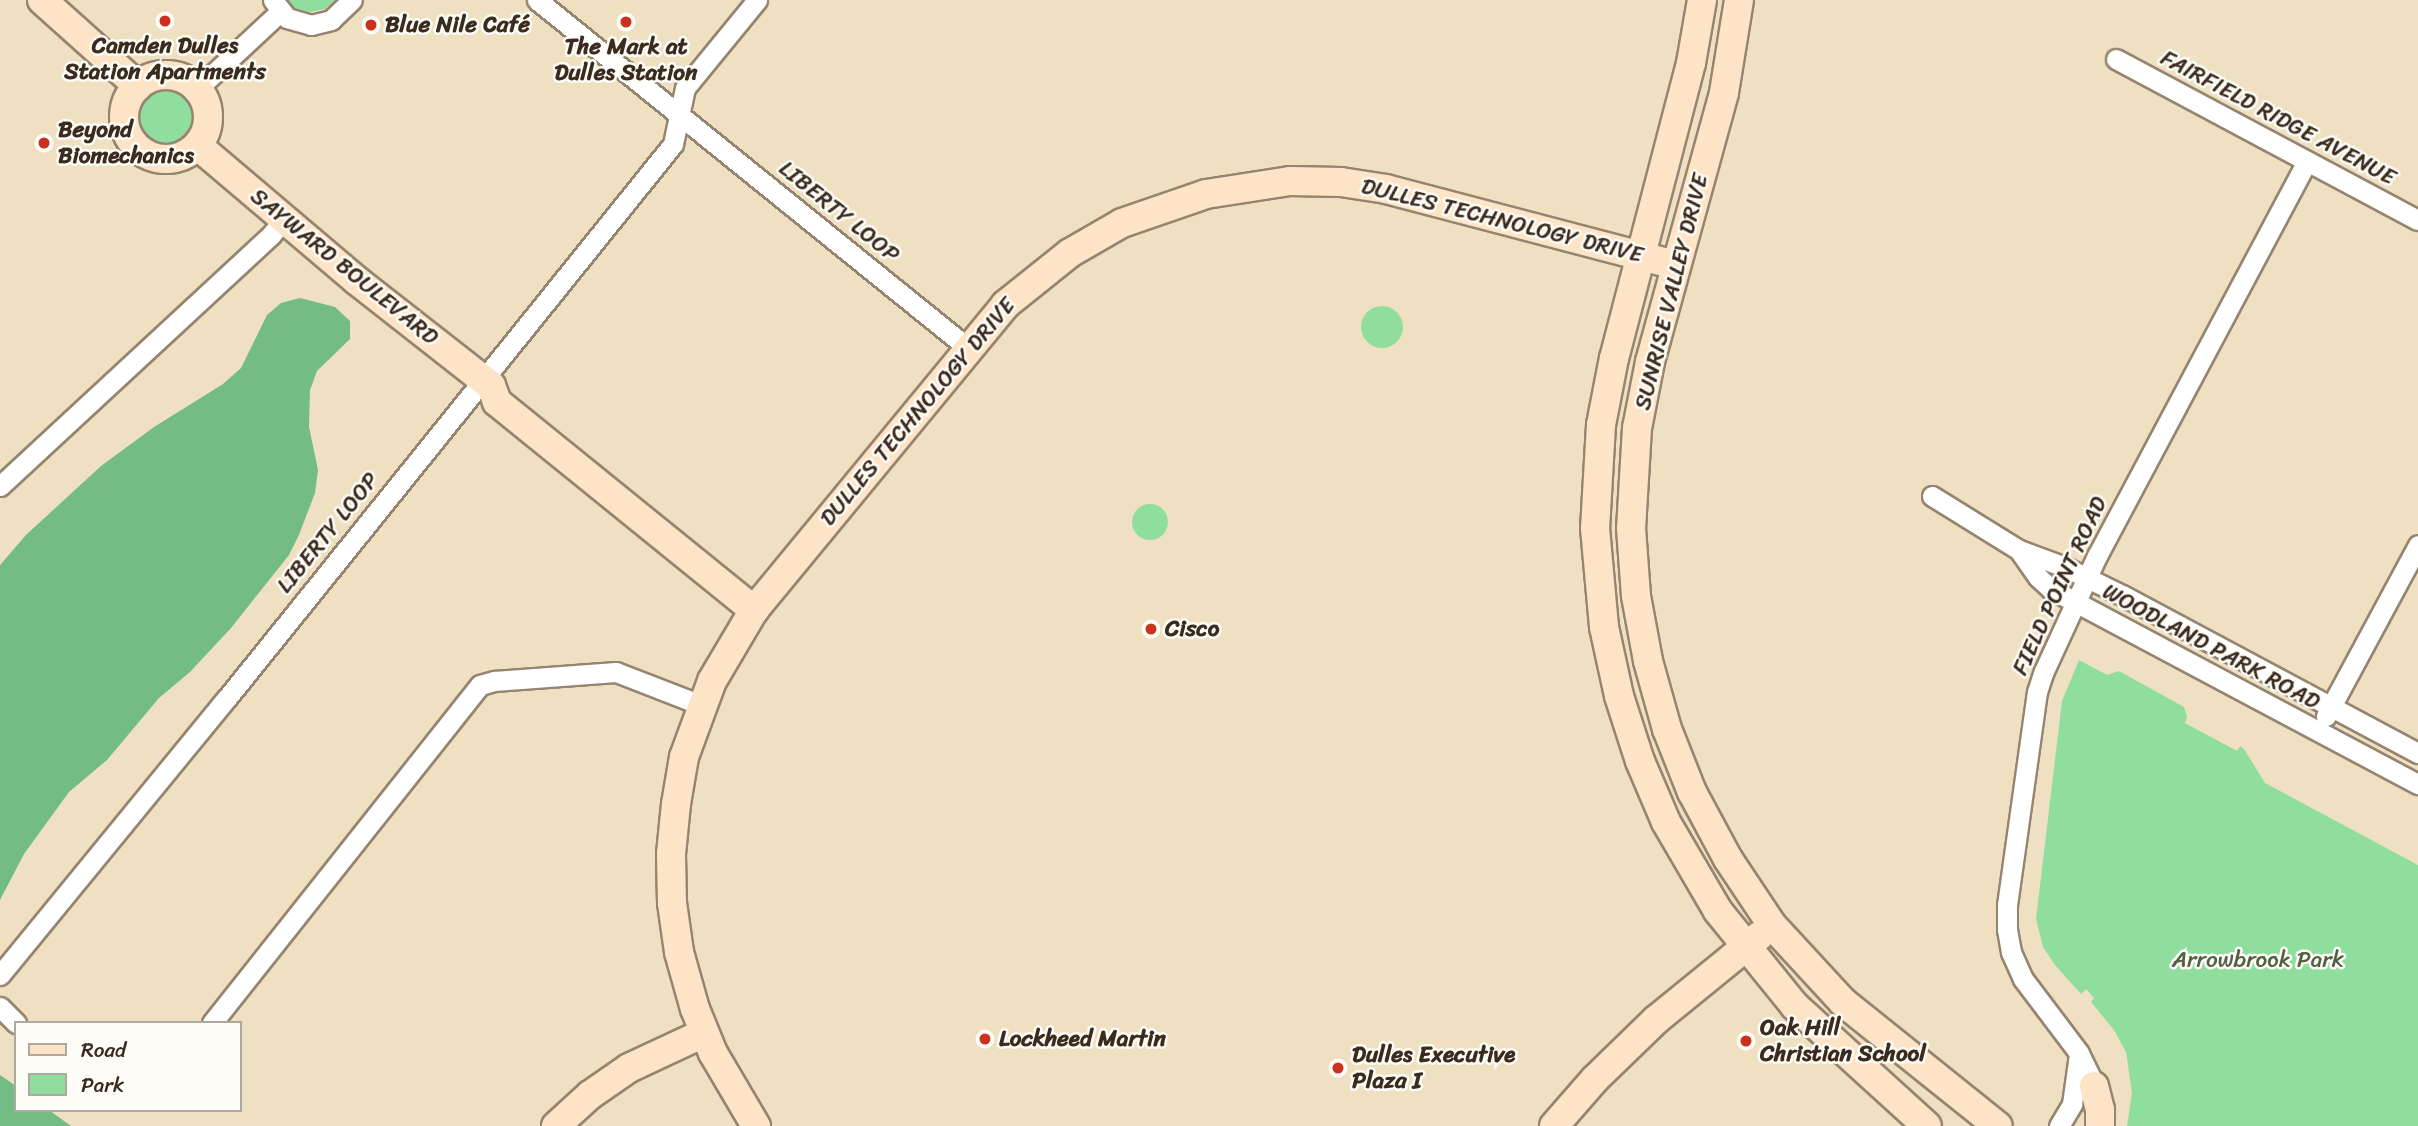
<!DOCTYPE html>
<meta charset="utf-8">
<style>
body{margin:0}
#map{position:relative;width:2418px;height:1126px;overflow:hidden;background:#efe0c1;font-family:Sriracha,sans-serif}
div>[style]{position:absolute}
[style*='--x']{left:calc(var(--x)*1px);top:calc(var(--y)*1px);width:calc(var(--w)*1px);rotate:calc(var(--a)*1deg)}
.green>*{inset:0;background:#8fde9d}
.round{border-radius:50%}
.forest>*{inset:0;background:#73bd84}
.roads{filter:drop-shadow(2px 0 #958570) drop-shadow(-2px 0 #958570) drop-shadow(0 2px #958570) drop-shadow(0 -2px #958570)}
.street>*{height:19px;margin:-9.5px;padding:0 9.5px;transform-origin:9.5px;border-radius:9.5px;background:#fff}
.secondary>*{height:28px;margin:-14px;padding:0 14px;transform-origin:14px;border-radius:14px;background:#fee4c6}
.secondary>.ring{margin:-14px;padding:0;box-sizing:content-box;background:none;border:28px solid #fee4c6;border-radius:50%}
.dots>*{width:19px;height:19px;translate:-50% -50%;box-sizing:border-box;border:4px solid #fdfcf7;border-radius:50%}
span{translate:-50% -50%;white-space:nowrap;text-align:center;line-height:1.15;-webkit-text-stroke:5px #fdfcf7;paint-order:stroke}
.poi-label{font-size:23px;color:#3b2a1e;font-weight:700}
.left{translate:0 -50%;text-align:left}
.street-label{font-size:23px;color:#3b2a1e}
.park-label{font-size:23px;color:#546044}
.legend{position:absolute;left:14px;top:1021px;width:228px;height:91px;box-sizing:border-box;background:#fdfcf7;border:2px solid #afa8a0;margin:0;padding:9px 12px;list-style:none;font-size:21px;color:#3b2a1e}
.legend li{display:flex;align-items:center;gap:14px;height:35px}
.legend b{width:35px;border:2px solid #afa8a0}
</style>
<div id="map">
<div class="green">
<div style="clip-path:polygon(284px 0,335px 0,325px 9px,310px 12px,296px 9px)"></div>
<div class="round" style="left:137px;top:89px;width:60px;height:60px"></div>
<div class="round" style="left:1361px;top:306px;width:42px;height:42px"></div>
<div class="round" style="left:1132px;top:504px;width:36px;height:36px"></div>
<div style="clip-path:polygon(2079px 660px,2107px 675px,2119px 671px,2184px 707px,2187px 717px,2185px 723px,2237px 751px,2240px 746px,2244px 749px,2265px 783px,2418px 865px,2418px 1126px,2127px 1126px,2132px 1093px,2126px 1052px,2114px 1030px,2091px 1002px,2094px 998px,2086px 989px,2081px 994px,2055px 965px,2043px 947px,2036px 919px,2062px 701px)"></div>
</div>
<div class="forest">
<div style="clip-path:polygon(300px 298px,335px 307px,350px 321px,350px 339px,317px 371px,310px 390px,309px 427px,318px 470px,315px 493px,299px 535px,289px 555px,231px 628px,190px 672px,159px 698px,107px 760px,69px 792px,24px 854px,0 900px,0 565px,26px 535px,101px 466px,154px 427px,223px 384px,241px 368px,267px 315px,281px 303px)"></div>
<div style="clip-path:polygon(0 1075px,16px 1086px,16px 1110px,49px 1110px,71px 1126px,0 1126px)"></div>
</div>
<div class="roads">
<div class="street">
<div style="--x:273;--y:0;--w:23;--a:52"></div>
<div style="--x:287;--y:18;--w:25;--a:16"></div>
<div style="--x:311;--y:25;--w:21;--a:-14"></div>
<div style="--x:331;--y:20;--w:29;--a:-44"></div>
<div style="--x:537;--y:0;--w:554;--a:38.92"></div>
<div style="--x:2116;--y:59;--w:342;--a:28.1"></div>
<div style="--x:197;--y:89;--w:113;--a:-42.9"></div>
<div style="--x:0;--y:486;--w:369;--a:-42.8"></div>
<div style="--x:271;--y:235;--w:21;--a:-51"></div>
<div style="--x:1932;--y:496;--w:102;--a:31.8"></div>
<div style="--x:2019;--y:550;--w:49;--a:20.3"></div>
<div style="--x:2065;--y:567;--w:64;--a:26.2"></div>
<div style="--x:2122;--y:595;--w:336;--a:28.1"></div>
<div style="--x:2019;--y:550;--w:33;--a:55"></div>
<div style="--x:2038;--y:577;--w:18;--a:43"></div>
<div style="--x:2051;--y:589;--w:416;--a:28"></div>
<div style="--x:2326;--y:716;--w:194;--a:-61.7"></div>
<div style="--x:0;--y:975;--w:358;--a:-50.7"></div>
<div style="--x:227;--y:698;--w:711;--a:-51.16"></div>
<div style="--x:673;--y:144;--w:57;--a:-77.9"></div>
<div style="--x:685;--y:88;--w:114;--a:-50.7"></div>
<div style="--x:0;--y:1007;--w:23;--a:45"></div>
<div style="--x:212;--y:1023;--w:431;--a:-51.6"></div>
<div style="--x:480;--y:685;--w:15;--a:-16"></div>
<div style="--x:494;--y:681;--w:122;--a:-4.2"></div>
<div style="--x:616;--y:672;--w:91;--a:21.2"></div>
<div style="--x:2094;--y:1097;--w:19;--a:-99"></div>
<div style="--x:2091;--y:1078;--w:28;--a:-116"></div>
<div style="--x:2079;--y:1053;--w:93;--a:-127.1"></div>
<div style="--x:2023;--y:979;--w:30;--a:-114"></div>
<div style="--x:2011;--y:952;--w:22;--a:-100"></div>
<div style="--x:2007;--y:930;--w:25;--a:-90"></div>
<div style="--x:2007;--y:905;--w:215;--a:-82"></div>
<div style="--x:2037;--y:692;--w:22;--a:-72"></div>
<div style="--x:2044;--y:671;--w:127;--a:-65.3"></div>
<div style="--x:2097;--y:556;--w:447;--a:-62"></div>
<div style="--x:2059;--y:1126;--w:26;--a:-59"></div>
<div style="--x:2072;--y:1104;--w:50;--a:-82"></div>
</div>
<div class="secondary">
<div style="--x:42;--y:0;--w:129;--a:41.9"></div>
<div style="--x:1702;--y:0;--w:64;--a:99.9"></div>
<div style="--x:1691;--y:63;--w:305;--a:104.6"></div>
<div style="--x:1614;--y:358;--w:68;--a:101"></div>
<div style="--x:1601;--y:425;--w:103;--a:93.3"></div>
<div style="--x:1595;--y:528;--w:99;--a:84.8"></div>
<div style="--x:1604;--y:627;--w:71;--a:77.7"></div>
<div style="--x:1619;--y:696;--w:68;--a:72.1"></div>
<div style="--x:1640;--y:761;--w:66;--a:66.9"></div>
<div style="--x:1666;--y:822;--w:103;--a:59.7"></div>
<div style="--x:1718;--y:911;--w:122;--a:51"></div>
<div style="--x:1795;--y:1006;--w:178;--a:42.3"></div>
<div style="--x:1739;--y:0;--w:94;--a:99.2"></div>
<div style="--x:1724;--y:93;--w:279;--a:105.4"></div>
<div style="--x:1650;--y:362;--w:67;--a:101.1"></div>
<div style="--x:1637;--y:428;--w:100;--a:93.4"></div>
<div style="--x:1631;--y:528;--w:68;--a:85.8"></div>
<div style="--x:1636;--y:596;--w:66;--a:79.5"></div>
<div style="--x:1648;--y:661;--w:71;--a:74.4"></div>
<div style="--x:1667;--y:729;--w:68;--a:68.4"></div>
<div style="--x:1692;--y:792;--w:76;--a:61.8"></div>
<div style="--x:1728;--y:859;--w:79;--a:56.3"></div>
<div style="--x:1772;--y:925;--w:105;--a:47.3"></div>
<div style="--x:1843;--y:1002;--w:198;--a:38.7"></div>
<div class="ring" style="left:124px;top:75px;width:56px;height:56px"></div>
<div style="--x:198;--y:146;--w:207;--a:40.3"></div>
<div style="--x:356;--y:280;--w:172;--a:38.1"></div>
<div style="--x:491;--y:386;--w:17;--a:69"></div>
<div style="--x:497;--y:402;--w:331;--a:39"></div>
<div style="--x:2094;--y:1086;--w:25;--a:76"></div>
<div style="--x:2100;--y:1110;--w:16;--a:90"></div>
<div style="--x:556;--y:1126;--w:46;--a:-42.4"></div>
<div style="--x:590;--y:1095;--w:47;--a:-34.7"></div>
<div style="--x:629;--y:1068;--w:83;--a:-25"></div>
<div style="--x:756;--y:1126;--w:85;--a:-120.5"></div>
<div style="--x:713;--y:1053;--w:48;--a:-112.2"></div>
<div style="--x:695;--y:1009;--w:59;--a:-105.7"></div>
<div style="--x:679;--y:952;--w:49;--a:-98.1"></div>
<div style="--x:672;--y:903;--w:49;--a:-91.2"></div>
<div style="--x:671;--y:854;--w:50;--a:-84.3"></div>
<div style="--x:676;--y:804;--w:48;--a:-80.3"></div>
<div style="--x:684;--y:757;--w:81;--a:-69.8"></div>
<div style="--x:712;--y:681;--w:82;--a:-59.4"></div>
<div style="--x:754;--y:610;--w:395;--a:-50.5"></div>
<div style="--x:1005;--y:305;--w:83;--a:-38.7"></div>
<div style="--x:1070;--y:253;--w:60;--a:-30"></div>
<div style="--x:1122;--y:223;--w:89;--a:-19"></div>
<div style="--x:1206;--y:194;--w:85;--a:-8.8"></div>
<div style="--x:1290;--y:181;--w:51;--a:1.1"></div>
<div style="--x:1341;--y:182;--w:46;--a:8.8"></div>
<div style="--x:1386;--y:189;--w:300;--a:14.7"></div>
<div style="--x:1554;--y:1126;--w:62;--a:-48.9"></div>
<div style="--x:1595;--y:1079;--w:86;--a:-44.1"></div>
<div style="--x:1657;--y:1019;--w:132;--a:-39.1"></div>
</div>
</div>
<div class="dots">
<div style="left:165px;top:21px;background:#c8321e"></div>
<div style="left:626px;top:22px;background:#c8321e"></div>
<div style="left:371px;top:25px;background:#c8321e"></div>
<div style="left:44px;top:143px;background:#c8321e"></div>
<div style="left:1151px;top:629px;background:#c8321e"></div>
<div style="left:985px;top:1039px;background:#c8321e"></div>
<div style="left:1746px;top:1041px;background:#c8321e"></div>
<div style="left:1338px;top:1068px;background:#c8321e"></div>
</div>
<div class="poi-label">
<span class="left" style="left:385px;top:25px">Blue Nile Café</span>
<span style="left:165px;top:59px">Camden Dulles<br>Station Apartments</span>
<span style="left:626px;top:60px">The Mark at<br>Dulles Station</span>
<span class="left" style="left:58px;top:143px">Beyond<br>Biomechanics</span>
<span class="left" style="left:1165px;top:629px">Cisco</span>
<span class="left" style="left:1760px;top:1041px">Oak Hill<br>Christian School</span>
<span class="left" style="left:999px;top:1039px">Lockheed Martin</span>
<span class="left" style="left:1352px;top:1068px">Dulles Executive<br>Plaza I</span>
</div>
<div class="street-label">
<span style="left:2278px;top:118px;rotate:28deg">FAIRFIELD RIDGE AVENUE</span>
<span style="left:839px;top:212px;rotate:39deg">LIBERTY LOOP</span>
<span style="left:1502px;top:221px;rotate:14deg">DULLES TECHNOLOGY DRIVE</span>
<span style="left:344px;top:267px;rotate:39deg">SAYWARD BOULEVARD</span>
<span style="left:1672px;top:292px;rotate:-76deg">SUNRISE VALLEY DRIVE</span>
<span style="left:918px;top:412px;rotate:-50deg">DULLES TECHNOLOGY DRIVE</span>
<span style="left:328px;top:533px;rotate:-51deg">LIBERTY LOOP</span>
<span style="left:2060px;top:586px;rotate:-65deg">FIELD POINT ROAD</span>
<span style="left:2211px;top:647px;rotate:28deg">WOODLAND PARK ROAD</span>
</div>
<div class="park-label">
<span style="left:2258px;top:960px">Arrowbrook Park</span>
</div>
<ul class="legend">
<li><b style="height:9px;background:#fee4c6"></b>Road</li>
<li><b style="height:19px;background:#8fde9d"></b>Park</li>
</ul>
</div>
